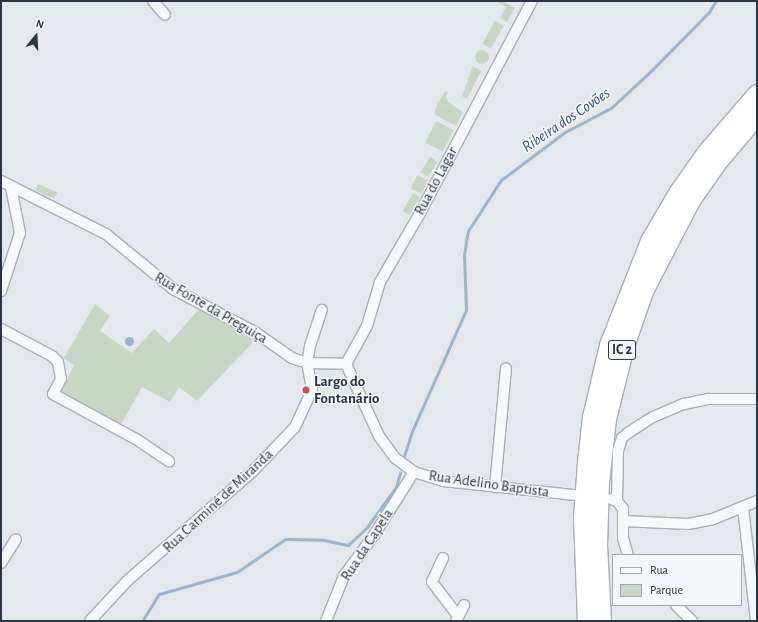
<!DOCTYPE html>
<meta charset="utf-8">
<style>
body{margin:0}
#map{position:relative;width:758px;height:622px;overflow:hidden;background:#e4e7ec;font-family:"Alegreya Sans",sans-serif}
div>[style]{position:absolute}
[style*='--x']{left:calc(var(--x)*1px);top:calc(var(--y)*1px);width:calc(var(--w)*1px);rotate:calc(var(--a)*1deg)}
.green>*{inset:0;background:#c9d6c5;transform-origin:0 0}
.round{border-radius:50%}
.water>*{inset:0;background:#9fb4cc}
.stream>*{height:3px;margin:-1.5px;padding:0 1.5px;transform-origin:1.5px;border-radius:1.5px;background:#9fb4cc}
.roads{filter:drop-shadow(1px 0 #a9aeb7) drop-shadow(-1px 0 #a9aeb7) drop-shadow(0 1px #a9aeb7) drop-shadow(0 -1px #a9aeb7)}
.street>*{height:10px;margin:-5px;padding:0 5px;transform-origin:5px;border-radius:5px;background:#f7f8fa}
.highway>*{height:19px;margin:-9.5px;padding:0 9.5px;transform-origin:9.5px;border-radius:9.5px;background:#fff}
.dots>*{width:11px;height:11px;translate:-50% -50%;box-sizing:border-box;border:2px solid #f4f6f9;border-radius:50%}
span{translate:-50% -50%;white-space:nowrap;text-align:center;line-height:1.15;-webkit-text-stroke:3px #f4f6f9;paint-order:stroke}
.shield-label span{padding:1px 3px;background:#f4f6f9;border:1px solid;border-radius:3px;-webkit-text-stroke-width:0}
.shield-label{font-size:14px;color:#2b3445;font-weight:700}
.street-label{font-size:15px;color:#2b3445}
.poi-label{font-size:15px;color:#2b3445;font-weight:700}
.left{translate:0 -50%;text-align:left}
.water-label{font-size:16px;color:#34527a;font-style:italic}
.frame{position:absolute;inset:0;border:2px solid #2b3445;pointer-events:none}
.legend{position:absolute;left:612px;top:554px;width:130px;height:52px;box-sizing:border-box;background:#f4f6f9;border:1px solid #a4a8b1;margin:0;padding:5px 7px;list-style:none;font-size:12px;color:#2b3445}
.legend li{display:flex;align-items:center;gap:8px;height:20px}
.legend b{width:20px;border:1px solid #a4a8b1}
.north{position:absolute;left:16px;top:16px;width:40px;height:40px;-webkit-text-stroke:3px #f4f6f9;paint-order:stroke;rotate:18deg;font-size:11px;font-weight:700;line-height:16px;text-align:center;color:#2b3445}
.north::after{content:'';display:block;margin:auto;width:14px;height:18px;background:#2b3445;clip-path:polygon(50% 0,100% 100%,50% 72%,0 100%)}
</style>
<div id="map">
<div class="green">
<div style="clip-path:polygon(496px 1px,502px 1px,515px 8px,507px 22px,500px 18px,506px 7px)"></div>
<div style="left:495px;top:21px;width:10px;height:26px;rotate:29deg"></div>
<div class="round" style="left:475px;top:50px;width:14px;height:14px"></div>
<div style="clip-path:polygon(473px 66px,481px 71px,467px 99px,462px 96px)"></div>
<div style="clip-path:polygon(445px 91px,448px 92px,446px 97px,448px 102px,463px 112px,456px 126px,434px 114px,438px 102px,451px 109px,439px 102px)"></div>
<div style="left:436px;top:121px;width:20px;height:24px;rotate:27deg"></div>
<div style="left:430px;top:157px;width:9px;height:18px;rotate:32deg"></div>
<div style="left:417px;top:175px;width:12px;height:15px;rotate:24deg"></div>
<div style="left:38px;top:184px;width:21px;height:7px;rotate:23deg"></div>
<div style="left:413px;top:193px;width:8px;height:21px;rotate:30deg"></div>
<div style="clip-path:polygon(95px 304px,110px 316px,100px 331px,132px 353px,154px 329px,169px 343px,200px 308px,257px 338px,197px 401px,179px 387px,170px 402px,142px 387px,120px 426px,61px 393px,74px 365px,64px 358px)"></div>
</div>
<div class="water">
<div class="round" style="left:124.5px;top:336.5px;width:9px;height:9px"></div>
</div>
<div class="stream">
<div style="--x:404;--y:456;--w:28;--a:-72"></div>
<div style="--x:413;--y:429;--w:130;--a:-66"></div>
<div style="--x:466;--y:310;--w:55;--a:-92.1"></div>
<div style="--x:464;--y:255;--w:24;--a:-81"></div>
<div style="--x:468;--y:231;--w:61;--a:-57.1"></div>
<div style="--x:501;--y:180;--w:80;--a:-36.9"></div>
<div style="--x:565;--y:132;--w:52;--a:-27.6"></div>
<div style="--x:611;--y:108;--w:56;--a:-42.8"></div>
<div style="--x:652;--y:70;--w:81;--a:-45.5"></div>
<div style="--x:709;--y:12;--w:13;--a:-58"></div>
<div style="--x:142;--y:621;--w:32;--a:-58"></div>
<div style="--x:159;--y:594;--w:81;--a:-15.8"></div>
<div style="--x:237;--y:572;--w:58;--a:-34.5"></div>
<div style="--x:285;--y:539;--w:39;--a:1"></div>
<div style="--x:324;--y:540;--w:25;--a:12"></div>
<div style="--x:348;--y:545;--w:26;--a:-43"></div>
<div style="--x:367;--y:527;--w:49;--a:-54.1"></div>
<div style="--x:396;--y:487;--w:15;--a:-74"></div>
</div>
<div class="roads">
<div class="street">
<div style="--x:153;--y:1;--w:18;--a:49"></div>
<div style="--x:1;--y:181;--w:118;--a:26.8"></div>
<div style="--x:106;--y:234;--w:87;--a:39.4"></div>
<div style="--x:173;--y:289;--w:93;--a:27.7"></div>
<div style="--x:255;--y:332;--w:45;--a:35.1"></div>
<div style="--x:292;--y:358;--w:16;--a:18"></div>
<div style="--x:307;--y:363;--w:39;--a:1"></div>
<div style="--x:1;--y:291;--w:61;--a:-71.9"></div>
<div style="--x:20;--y:233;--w:47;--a:-101.1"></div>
<div style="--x:1;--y:329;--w:58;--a:27.9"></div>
<div style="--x:52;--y:356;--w:8;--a:45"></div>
<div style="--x:58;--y:362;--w:17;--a:80"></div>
<div style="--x:61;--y:379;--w:17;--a:118"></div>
<div style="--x:53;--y:394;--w:94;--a:28.5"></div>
<div style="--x:136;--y:439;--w:40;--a:34"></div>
<div style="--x:346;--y:364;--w:43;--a:-61.1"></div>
<div style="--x:367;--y:326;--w:46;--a:-73.5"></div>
<div style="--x:380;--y:282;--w:78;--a:-59.8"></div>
<div style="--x:419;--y:215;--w:242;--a:-62.2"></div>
<div style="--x:346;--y:364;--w:79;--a:65.4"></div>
<div style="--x:379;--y:436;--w:27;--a:54"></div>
<div style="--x:395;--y:458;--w:24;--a:36"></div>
<div style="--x:414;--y:472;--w:30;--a:17"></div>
<div style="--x:443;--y:481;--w:133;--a:6.1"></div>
<div style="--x:495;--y:487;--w:119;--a:-84.7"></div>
<div style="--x:611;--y:499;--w:6;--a:18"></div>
<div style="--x:617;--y:501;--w:10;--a:53"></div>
<div style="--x:623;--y:509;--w:29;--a:90"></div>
<div style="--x:623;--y:538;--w:18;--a:74"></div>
<div style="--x:617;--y:501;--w:50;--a:-88.9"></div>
<div style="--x:618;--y:451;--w:14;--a:-73"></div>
<div style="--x:622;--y:438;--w:8;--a:-40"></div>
<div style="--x:628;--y:433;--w:30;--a:-33"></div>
<div style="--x:653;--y:417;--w:34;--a:-23"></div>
<div style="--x:684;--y:404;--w:25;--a:-12"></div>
<div style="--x:708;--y:399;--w:49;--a:0"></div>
<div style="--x:743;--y:507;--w:115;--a:83.5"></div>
<div style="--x:623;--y:521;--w:65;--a:2.6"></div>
<div style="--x:688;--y:524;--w:25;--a:-11"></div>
<div style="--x:713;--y:519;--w:48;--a:-22.2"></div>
<div style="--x:443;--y:558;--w:26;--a:115"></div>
<div style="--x:432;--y:582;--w:43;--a:52.6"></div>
<div style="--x:1;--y:563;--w:28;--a:-58"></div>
<div style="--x:676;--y:605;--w:23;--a:45"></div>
<div style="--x:90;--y:621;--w:54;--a:-47.2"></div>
<div style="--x:127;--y:581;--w:167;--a:-41.1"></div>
<div style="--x:253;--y:471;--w:61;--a:-46.3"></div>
<div style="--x:295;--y:427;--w:41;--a:-65.3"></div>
<div style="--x:312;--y:390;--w:27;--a:-100"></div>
<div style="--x:307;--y:363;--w:17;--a:-80"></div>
<div style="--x:310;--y:346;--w:38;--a:-72"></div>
<div style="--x:326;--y:621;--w:48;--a:-68.2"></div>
<div style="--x:344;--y:576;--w:51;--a:-53.8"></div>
<div style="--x:374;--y:535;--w:75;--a:-57.6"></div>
<div style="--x:456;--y:621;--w:18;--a:-63"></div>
</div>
<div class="highway">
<div style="--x:587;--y:621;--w:104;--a:-92.2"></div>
<div style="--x:583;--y:517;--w:55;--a:-85.8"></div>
<div style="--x:587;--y:462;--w:45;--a:-83.7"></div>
<div style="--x:592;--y:417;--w:74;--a:-76.7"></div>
<div style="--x:609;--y:345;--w:112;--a:-68.5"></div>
<div style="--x:650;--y:241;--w:56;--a:-59.7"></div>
<div style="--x:678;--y:193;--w:49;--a:-55"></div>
<div style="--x:706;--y:153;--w:78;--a:-49.2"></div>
<div style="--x:601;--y:621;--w:76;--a:-93"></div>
<div style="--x:597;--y:545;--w:63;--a:-88.2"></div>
<div style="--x:599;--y:482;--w:63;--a:-83.7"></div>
<div style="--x:606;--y:419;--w:75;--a:-76.1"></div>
<div style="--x:624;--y:346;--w:58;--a:-70.9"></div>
<div style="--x:643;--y:291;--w:102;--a:-62.7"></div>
<div style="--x:690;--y:200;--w:49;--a:-55"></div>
<div style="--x:718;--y:160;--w:60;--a:-49.7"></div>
</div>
</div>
<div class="dots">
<div style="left:306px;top:390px;background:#d1495b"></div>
</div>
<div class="shield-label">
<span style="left:622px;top:350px">IC 2</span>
</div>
<div class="street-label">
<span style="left:436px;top:181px;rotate:-62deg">Rua do Lagar</span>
<span style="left:211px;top:308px;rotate:30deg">Rua Fonte da Preguiça</span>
<span style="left:489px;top:484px;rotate:8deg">Rua Adelino Baptista</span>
<span style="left:218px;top:501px;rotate:-43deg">Rua Carminé de Miranda</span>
<span style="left:367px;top:545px;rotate:-57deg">Rua da Capela</span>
</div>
<div class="poi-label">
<span class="left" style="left:314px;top:390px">Largo do<br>Fontanário</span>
</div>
<div class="water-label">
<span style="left:566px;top:120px;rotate:-34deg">Ribeira dos Covões</span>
</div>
<div class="frame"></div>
<ul class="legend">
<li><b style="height:5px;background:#f7f8fa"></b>Rua</li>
<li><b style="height:11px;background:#c9d6c5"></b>Parque</li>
</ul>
<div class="north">N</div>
</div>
